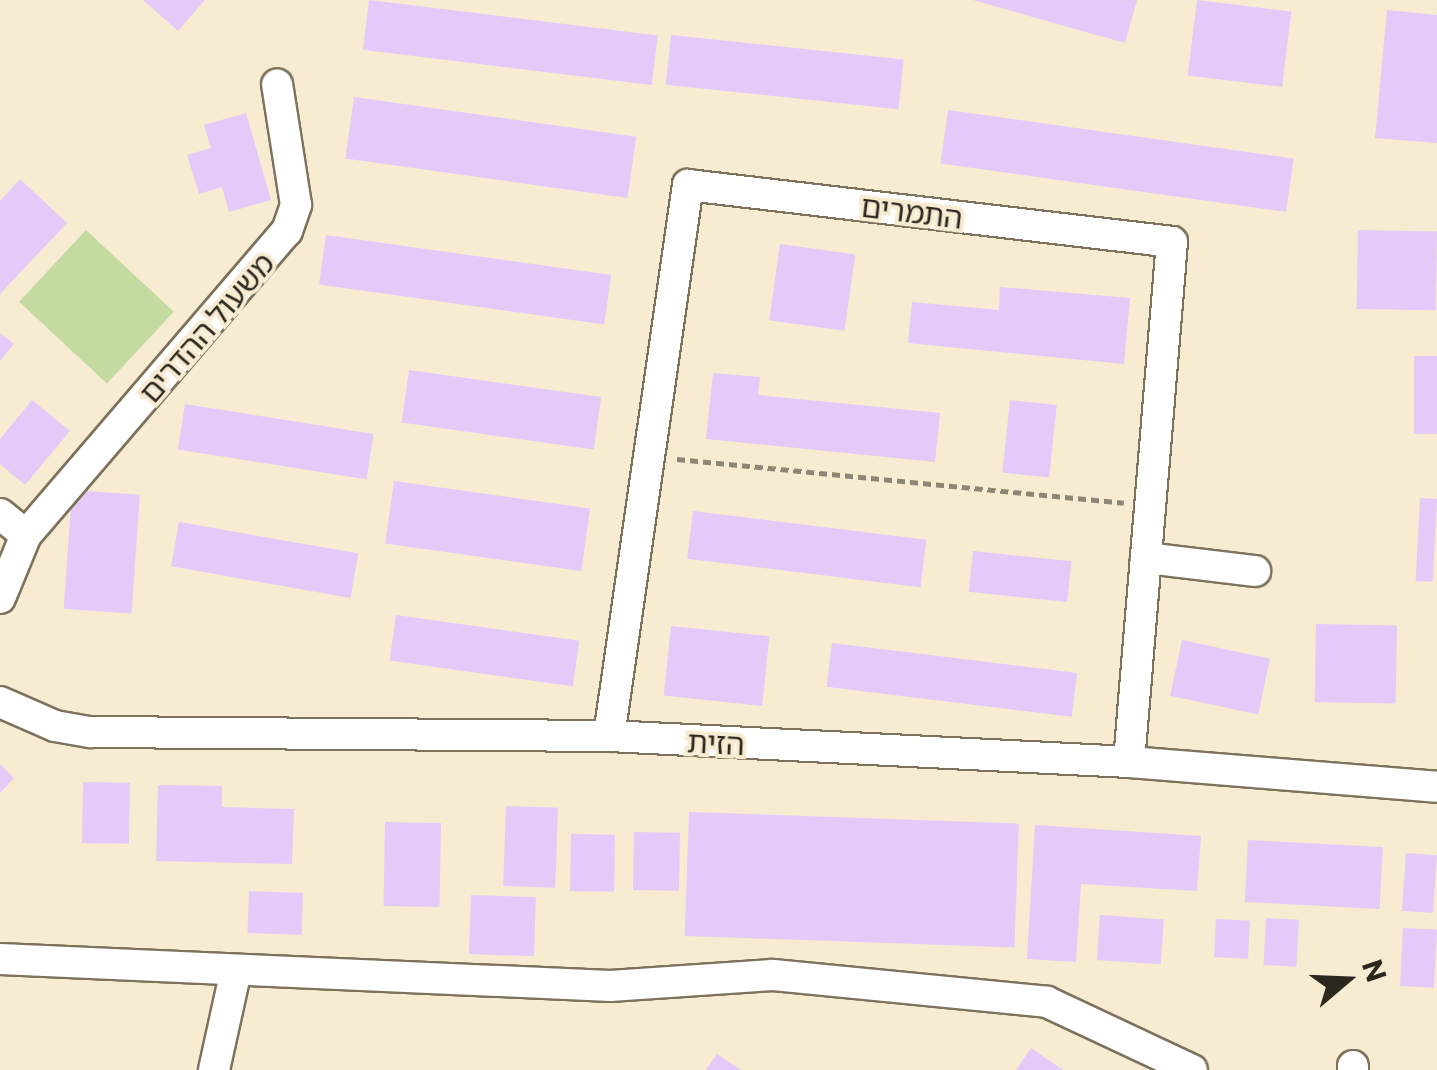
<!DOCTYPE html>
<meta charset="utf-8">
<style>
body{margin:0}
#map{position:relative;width:1437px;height:1070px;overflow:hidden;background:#f7ebd2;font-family:Commissioner,"Noto Sans Hebrew",sans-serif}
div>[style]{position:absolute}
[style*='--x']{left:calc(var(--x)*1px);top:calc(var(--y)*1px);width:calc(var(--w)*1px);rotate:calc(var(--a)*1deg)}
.green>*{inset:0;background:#c3daa0;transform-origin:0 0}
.building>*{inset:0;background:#e3caf8;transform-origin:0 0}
.path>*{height:5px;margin-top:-2.5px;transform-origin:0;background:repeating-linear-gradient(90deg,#8e8675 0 8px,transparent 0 13px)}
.roads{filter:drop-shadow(2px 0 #7d725c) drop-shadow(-2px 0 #7d725c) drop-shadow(0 2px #7d725c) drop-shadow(0 -2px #7d725c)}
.minor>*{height:30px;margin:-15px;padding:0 15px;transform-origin:15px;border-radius:15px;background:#fff}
span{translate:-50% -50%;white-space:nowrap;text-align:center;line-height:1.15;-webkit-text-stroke:8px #f7ebd2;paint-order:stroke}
.street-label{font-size:30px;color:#2c281f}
.north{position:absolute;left:1297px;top:930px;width:100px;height:100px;-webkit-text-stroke:8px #f7ebd2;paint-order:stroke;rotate:71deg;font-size:28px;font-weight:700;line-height:40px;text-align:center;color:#2c281f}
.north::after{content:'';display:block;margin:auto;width:35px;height:45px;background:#2c281f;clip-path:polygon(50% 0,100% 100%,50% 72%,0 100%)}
</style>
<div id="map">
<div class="green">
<div style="left:86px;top:230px;width:120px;height:98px;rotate:43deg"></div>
</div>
<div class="building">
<div style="clip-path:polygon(143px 0,205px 0,178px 31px)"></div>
<div style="left:369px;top:0;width:291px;height:50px;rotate:7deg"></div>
<div style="clip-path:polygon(973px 0,1137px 0,1125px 43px)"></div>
<div style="left:1197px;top:0;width:95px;height:76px;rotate:7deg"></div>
<div style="clip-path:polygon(1387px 10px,1437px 15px,1437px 143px,1375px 138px)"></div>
<div style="left:671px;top:35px;width:234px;height:50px;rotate:6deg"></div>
<div style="left:354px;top:97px;width:285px;height:62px;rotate:8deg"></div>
<div style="left:948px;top:110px;width:349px;height:54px;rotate:8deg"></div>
<div style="clip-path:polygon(246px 113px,271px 200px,229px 212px,222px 187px,199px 194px,187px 155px,211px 148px,204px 125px)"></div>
<div style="clip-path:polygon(20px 179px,67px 223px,0 294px,0 201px)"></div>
<div style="left:1358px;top:230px;width:79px;height:79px;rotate:1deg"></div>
<div style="left:326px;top:235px;width:288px;height:50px;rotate:8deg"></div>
<div style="left:780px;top:244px;width:76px;height:77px;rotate:8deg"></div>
<div style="clip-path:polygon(1000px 287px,1130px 298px,1124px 364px,908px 343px,912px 302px,999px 310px)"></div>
<div style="clip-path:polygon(0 333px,14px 344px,0 361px)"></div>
<div style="left:1414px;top:356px;width:23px;height:78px"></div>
<div style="left:409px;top:370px;width:194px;height:53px;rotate:8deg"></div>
<div style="clip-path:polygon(713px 373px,760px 377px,758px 395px,940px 413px,935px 462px,706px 439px)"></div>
<div style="clip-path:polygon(32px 400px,70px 431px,25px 485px,0 464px,0 439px)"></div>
<div style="left:1010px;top:400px;width:47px;height:73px;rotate:6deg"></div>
<div style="left:185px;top:404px;width:191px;height:46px;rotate:9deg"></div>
<div style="left:394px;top:481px;width:198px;height:63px;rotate:8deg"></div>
<div style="left:72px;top:490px;width:68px;height:119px;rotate:4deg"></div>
<div style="left:1420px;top:498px;width:17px;height:83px;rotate:3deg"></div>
<div style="left:693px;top:511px;width:235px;height:48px;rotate:7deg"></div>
<div style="left:179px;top:522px;width:182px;height:45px;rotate:10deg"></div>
<div style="left:973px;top:551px;width:99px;height:41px;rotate:6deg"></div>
<div style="left:396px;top:615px;width:185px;height:46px;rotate:8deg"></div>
<div style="left:1316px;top:624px;width:81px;height:78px;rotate:1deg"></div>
<div style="left:671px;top:626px;width:99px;height:70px;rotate:6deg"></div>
<div style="left:1182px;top:640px;width:90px;height:57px;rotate:12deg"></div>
<div style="left:832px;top:643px;width:247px;height:44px;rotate:7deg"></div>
<div style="clip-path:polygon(0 764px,14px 778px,0 793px)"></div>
<div style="left:83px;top:782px;width:47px;height:61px;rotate:1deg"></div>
<div style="clip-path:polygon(158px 785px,222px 786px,222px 807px,294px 809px,292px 864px,156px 861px)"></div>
<div style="left:506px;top:806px;width:52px;height:80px;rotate:2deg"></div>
<div style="left:689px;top:812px;width:330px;height:124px;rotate:2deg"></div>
<div style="left:385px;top:822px;width:56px;height:84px;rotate:1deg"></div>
<div style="clip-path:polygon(1035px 825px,1201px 836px,1197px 891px,1081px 884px,1076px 962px,1027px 959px)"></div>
<div style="left:634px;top:832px;width:46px;height:58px;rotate:1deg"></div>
<div style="left:571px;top:834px;width:44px;height:57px;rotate:1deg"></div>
<div style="left:1248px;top:840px;width:135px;height:62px;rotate:3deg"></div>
<div style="left:1406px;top:853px;width:31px;height:58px;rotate:4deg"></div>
<div style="left:249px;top:891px;width:54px;height:42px;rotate:2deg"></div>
<div style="left:471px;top:895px;width:65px;height:59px;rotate:2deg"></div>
<div style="left:1100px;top:915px;width:64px;height:45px;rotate:4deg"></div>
<div style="left:1266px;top:918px;width:33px;height:47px;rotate:3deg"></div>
<div style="left:1216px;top:919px;width:34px;height:38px;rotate:3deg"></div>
<div style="left:1403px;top:928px;width:34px;height:58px;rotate:3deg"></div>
<div style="clip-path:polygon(1031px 1048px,1044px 1057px,1063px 1070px,1016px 1070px)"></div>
<div style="clip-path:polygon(717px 1054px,741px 1070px,706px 1070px)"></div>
</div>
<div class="path">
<div style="--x:677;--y:459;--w:449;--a:5.6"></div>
</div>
<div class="roads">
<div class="minor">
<div style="--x:0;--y:514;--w:33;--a:39"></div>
<div style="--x:1146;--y:558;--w:110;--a:6.8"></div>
<div style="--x:0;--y:598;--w:68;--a:-67.6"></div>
<div style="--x:26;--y:535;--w:401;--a:-49.4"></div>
<div style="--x:287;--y:231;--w:28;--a:-71"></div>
<div style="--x:296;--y:205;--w:122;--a:-98.9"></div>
<div style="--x:0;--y:702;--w:60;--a:23.6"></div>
<div style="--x:55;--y:726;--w:36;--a:10"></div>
<div style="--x:90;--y:732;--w:519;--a:0.44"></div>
<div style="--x:609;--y:736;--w:521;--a:2.86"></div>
<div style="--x:1129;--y:762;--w:309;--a:4.6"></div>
<div style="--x:609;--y:736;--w:557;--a:-81.84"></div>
<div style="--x:688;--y:185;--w:487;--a:6.7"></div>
<div style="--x:1172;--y:242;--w:522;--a:94.73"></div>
<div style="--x:0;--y:959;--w:611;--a:2.53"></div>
<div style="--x:610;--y:986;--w:163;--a:-3.9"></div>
<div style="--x:773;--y:975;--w:275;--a:5.6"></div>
<div style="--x:1047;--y:1002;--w:160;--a:25.1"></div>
<div style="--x:214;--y:1070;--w:102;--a:-77.6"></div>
<div style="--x:1353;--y:1070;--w:4;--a:-90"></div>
</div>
</div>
<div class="street-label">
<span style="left:912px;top:211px;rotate:7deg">התמרים</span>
<span style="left:206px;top:327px;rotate:-49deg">משעול ההדרים</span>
<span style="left:716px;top:742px;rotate:3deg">הזית</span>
</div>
<div class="north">N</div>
</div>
